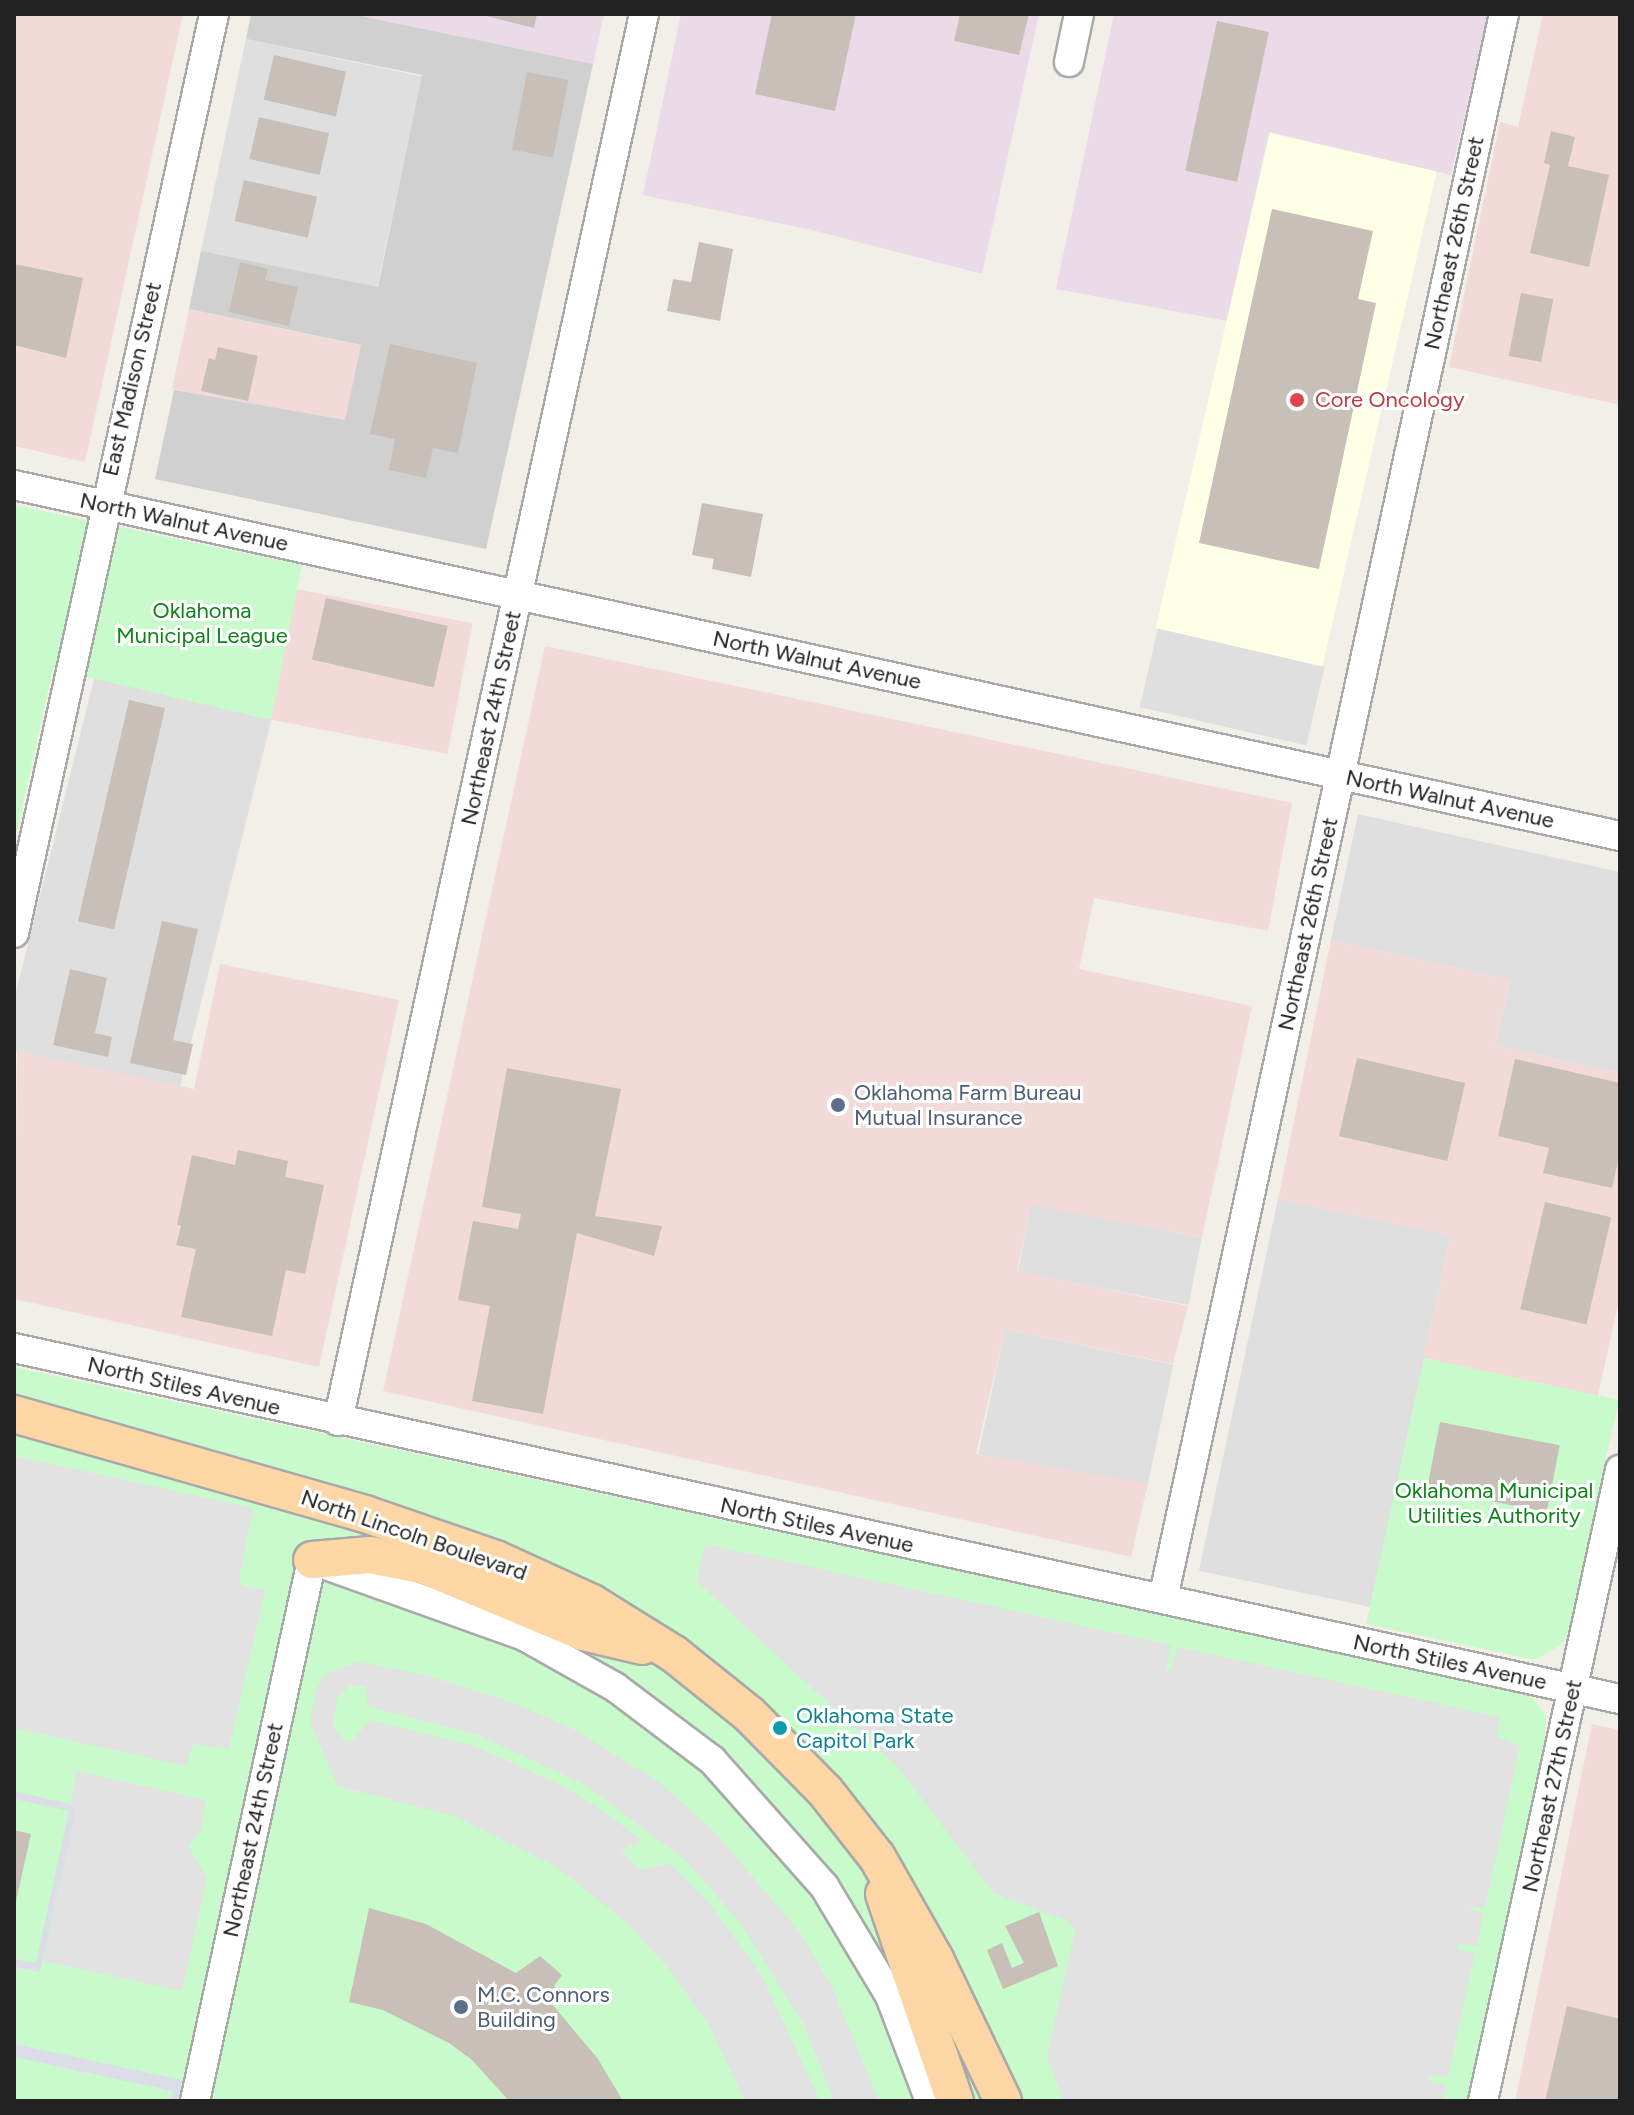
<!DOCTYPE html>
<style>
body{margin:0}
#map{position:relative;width:1634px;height:2115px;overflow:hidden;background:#f2efe9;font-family:Figtree,sans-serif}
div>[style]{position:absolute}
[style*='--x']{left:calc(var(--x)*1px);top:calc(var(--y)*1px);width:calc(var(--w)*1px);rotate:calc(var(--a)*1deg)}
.residential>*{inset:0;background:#e0dfdf;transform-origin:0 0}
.commercial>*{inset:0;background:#f2dad9;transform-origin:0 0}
.industrial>*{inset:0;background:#ebdbe8}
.education>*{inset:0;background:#ffffe5;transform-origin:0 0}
.religious>*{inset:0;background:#d0d0d0}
.park>*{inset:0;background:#c8facc}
.parking>*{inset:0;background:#e2e2e2}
.plaza>*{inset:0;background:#dddde8}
.building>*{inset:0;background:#c7bfb8;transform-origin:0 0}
.roads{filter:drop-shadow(2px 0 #a9a9a9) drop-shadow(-2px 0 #a9a9a9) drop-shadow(0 2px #a9a9a9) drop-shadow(0 -2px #a9a9a9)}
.minor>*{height:28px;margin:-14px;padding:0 14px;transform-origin:14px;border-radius:14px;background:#fff}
.major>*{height:36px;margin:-18px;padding:0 18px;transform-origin:18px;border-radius:18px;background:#fcd6a4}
.dots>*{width:22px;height:22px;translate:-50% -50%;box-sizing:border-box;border:4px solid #fff;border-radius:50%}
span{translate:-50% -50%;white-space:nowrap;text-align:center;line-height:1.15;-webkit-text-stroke:6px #fff;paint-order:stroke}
.street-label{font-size:22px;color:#222}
.health-label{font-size:22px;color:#be3a42}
.left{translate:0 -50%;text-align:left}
.park-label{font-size:22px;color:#0c8416}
.service-label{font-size:22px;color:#4e5e75}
.culture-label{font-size:22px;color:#0d838f}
.frame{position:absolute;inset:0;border:16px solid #222;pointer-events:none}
</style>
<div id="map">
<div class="residential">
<div style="left:246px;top:39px;width:180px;height:217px;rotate:12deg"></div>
<div style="left:1158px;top:628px;width:171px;height:81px;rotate:13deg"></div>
<div style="left:95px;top:675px;width:182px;height:384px;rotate:14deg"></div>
<div style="clip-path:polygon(1358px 814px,1620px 872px,1620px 1073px,1495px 1045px,1511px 980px,1331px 940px)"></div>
<div style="left:1278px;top:1199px;width:176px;height:380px;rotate:12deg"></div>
<div style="left:1031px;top:1204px;width:174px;height:69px;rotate:11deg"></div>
<div style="left:1005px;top:1329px;width:172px;height:128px;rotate:12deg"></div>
</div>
<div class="commercial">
<div style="clip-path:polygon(14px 14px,183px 14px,85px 462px,14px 446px)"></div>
<div style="clip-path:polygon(1543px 14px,1620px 14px,1620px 405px,1449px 367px,1500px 122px,1518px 127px)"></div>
<div style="left:189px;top:309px;width:176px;height:82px;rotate:12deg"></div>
<div style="left:296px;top:589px;width:180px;height:133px;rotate:11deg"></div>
<div style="clip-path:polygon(545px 646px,1292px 803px,1268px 931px,1094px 898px,1079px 969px,1252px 1006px,1202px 1237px,1031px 1205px,1017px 1271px,1188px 1306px,1173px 1364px,1005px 1329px,976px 1454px,1148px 1483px,1131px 1557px,383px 1391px)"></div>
<div style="clip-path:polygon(1331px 940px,1511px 980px,1495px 1045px,1620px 1073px,1620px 1295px,1598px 1396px,1424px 1358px,1450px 1236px,1278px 1199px)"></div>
<div style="clip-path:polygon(220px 964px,399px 1000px,319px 1367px,14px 1299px,17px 1051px,194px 1089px)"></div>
<div style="clip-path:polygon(1592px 1724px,1620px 1730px,1620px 2101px,1515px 2101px)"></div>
</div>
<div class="industrial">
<div style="clip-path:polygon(351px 14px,604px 14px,593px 64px)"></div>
<div style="clip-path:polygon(681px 14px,1039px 14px,982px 274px,812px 230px,643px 195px)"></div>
<div style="clip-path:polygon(1114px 14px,1488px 14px,1451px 175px,1269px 132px,1227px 321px,1056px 289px)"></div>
</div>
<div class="education">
<div style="left:1270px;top:133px;width:171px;height:508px;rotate:13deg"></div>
</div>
<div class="religious">
<div style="clip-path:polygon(251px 14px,351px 14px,593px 64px,486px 549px,155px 479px,174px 390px,345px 420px,361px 345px,189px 309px,201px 251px,378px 287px,422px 75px,246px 39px)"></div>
</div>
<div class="park">
<div style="clip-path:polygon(14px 505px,302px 565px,271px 720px,53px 669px,14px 844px)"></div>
<div style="clip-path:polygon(1424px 1358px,1619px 1400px,1567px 1635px,1563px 1644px,1535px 1660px,1366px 1624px)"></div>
<div style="clip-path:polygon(14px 1367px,1529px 1694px,1546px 1715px,1545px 1740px,1467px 2101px,14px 2101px)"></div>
</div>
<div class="parking">
<div style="clip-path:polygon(14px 1456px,253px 1508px,239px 1580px,243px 1586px,265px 1590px,229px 1749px,193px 1744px,186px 1766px,14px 1728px)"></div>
<div style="clip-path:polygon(705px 1544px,1171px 1645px,1166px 1667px,1170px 1671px,1178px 1647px,1500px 1717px,1497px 1737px,1520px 1746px,1485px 1908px,1466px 1907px,1483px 1915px,1477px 1946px,1457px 1944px,1459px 1950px,1475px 1953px,1448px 2077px,1428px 2076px,1430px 2082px,1446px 2085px,1443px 2101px,1063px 2101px,1047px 2056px,1075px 1930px,1068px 1921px,993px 1893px,899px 1768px,697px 1582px)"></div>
<div style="clip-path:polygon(358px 1662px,429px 1676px,519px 1705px,573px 1729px,657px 1781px,711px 1828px,801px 1934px,833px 1989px,879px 2101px,834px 2101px,804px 2025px,740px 1922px,685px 1860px,587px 1786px,481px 1736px,368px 1706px,365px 1686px,349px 1686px,337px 1699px,333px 1727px,344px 1740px,351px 1742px,370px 1720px,474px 1746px,561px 1785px,602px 1810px,642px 1841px,621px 1850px,641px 1870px,669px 1863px,708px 1902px,761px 1974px,820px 2101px,745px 2101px,710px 2027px,670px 1970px,626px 1922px,557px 1867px,455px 1816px,337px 1786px,310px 1721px,316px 1690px,326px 1674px)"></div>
<div style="clip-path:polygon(77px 1771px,206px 1800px,200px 1833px,188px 1845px,207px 1879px,182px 1991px,43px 1961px,76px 1813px,70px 1804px)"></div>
</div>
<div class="plaza">
<div style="clip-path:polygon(14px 1791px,70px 1804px,76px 1813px,40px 1972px,14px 1967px,14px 1959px,36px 1963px,69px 1811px,14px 1799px)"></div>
<div style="clip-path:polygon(14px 2044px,182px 2080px,178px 2101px,171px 2101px,173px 2091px,14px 2057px)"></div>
</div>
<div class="building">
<div style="clip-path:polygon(479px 14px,537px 14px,534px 28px)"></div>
<div style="clip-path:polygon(772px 14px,856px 14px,835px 111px,755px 94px)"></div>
<div style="clip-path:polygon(960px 14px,1029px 14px,1019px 55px,954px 41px)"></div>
<div style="left:1217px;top:21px;width:53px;height:153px;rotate:12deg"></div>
<div style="left:274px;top:55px;width:74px;height:46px;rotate:13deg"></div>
<div style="left:527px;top:72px;width:42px;height:79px;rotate:11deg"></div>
<div style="left:259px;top:117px;width:72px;height:43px;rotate:13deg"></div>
<div style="clip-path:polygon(1551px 131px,1575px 137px,1568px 166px,1609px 175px,1589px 267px,1530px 253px,1550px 165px,1544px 163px)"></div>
<div style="left:244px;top:180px;width:75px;height:42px;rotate:13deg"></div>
<div style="clip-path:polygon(1272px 209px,1373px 231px,1358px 299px,1376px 303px,1319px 569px,1199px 543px)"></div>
<div style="clip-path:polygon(699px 242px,733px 249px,720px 321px,667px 311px,673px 279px,691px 282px)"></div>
<div style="clip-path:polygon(240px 262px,268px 269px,265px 280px,298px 287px,289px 326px,229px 312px)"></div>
<div style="clip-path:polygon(14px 264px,83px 278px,66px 358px,14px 345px)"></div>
<div style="left:1521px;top:293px;width:33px;height:64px;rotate:11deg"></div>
<div style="clip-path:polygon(390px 344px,477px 363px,458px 453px,433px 448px,426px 478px,389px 470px,395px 439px,370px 434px)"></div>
<div style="clip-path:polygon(218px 347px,258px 356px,248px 401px,201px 391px,209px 358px,215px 360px)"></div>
<div style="clip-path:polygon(702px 503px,763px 514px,751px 577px,712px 569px,714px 559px,692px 555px)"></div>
<div style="left:326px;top:598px;width:125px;height:63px;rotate:13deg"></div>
<div style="left:129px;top:700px;width:37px;height:227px;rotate:13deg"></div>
<div style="clip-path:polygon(162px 921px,198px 929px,173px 1040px,193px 1044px,186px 1075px,130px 1063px)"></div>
<div style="clip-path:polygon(70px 969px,107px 978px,95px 1033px,112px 1037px,108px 1057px,53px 1045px)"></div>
<div style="left:1357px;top:1058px;width:111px;height:80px;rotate:13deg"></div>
<div style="clip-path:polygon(1515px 1059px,1620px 1083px,1620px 1152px,1612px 1188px,1543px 1173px,1549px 1148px,1498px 1136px)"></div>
<div style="clip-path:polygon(507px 1068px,621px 1089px,595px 1216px,662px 1226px,654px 1256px,577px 1233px,543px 1414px,472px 1401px,490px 1306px,458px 1300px,473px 1221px,518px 1229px,521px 1214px,482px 1207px)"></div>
<div style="clip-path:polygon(238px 1150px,288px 1161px,285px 1177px,324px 1185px,305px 1274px,286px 1270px,272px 1336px,181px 1317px,196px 1249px,176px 1245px,181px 1226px,177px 1225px,192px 1155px,235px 1165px)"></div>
<div style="left:1545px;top:1202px;width:68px;height:110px;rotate:13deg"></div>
<div style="left:1440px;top:1422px;width:122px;height:68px;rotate:11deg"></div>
<div style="clip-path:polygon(14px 1830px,31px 1834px,15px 1906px,14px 1906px)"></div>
<div style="clip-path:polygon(369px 1908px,426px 1924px,516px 1973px,540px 1956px,562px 1975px,554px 1986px,560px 1991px,551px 2003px,598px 2059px,623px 2101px,509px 2101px,472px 2060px,449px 2043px,383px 2010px,349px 2002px)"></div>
<div style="clip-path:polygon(1039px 1912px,1058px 1966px,1003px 1989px,987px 1950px,1002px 1943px,1012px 1968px,1024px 1963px,1005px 1926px)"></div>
<div style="clip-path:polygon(1567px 2006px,1620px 2019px,1620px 2101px,1545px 2101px)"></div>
</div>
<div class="roads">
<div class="minor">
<div style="--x:1069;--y:62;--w:49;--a:-78.2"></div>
<div style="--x:14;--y:485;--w:1644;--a:12.33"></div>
<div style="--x:14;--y:933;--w:941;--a:-77.72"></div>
<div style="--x:14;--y:1348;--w:1644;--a:12.33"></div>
<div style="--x:338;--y:1421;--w:1440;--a:-77.73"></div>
<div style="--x:1163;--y:1599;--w:1621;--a:-77.86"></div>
<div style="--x:195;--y:2101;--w:554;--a:-77.8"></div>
<div style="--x:312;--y:1560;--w:225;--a:19.7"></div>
<div style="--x:524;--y:1636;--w:104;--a:29.3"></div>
<div style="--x:615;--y:1687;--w:121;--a:37"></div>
<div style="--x:712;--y:1760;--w:169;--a:48.4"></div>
<div style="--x:824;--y:1886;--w:128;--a:59"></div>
<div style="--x:890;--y:1996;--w:112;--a:69.1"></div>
<div style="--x:1483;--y:2101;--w:646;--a:-77.75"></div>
</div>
<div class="major">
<div style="--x:14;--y:1414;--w:365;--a:15.9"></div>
<div style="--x:365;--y:1514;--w:139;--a:19"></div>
<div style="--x:496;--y:1559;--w:106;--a:24.6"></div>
<div style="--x:592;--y:1603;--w:97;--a:31.9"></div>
<div style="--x:674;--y:1654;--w:96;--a:38.7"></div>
<div style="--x:749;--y:1714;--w:108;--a:45.4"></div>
<div style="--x:825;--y:1791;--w:84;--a:51.8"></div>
<div style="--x:877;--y:1857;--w:117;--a:60.4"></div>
<div style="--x:935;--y:1959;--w:157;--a:64.4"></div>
<div style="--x:312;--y:1560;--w:58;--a:-4.9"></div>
<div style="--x:370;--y:1555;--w:56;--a:11.3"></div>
<div style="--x:425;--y:1566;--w:171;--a:22.7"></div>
<div style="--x:583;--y:1632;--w:61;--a:13.3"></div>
<div style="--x:884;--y:1894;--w:219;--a:71.1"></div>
</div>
</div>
<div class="dots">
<div style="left:1297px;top:400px;background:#e0444e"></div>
<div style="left:838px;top:1105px;background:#5c6f8a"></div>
<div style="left:780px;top:1728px;background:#0f9aa8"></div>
<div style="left:461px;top:2007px;background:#5c6f8a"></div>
</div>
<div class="street-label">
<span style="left:1454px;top:243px;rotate:-78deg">Northeast 26th Street</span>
<span style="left:132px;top:379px;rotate:-77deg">East Madison Street</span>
<span style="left:184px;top:522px;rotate:12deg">North Walnut Avenue</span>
<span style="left:817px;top:660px;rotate:12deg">North Walnut Avenue</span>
<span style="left:491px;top:718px;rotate:-78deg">Northeast 24th Street</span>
<span style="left:1450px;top:799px;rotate:12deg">North Walnut Avenue</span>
<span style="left:1308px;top:924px;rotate:-78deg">Northeast 26th Street</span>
<span style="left:184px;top:1386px;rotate:13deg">North Stiles Avenue</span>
<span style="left:817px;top:1525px;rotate:12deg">North Stiles Avenue</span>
<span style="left:414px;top:1535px;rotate:19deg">North Lincoln Boulevard</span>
<span style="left:1450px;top:1662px;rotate:12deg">North Stiles Avenue</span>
<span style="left:1552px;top:1786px;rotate:-78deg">Northeast 27th Street</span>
<span style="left:253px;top:1830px;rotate:-78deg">Northeast 24th Street</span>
</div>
<div class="health-label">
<span class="left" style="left:1315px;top:400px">Core Oncology</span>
</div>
<div class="park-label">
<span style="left:202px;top:623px">Oklahoma<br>Municipal League</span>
<span style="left:1494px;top:1503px">Oklahoma Municipal<br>Utilities Authority</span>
</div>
<div class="service-label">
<span class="left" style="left:854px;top:1105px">Oklahoma Farm Bureau<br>Mutual Insurance</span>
<span class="left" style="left:477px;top:2007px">M.C. Connors<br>Building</span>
</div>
<div class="culture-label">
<span class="left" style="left:796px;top:1728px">Oklahoma State<br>Capitol Park</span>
</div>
<div class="frame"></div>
</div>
